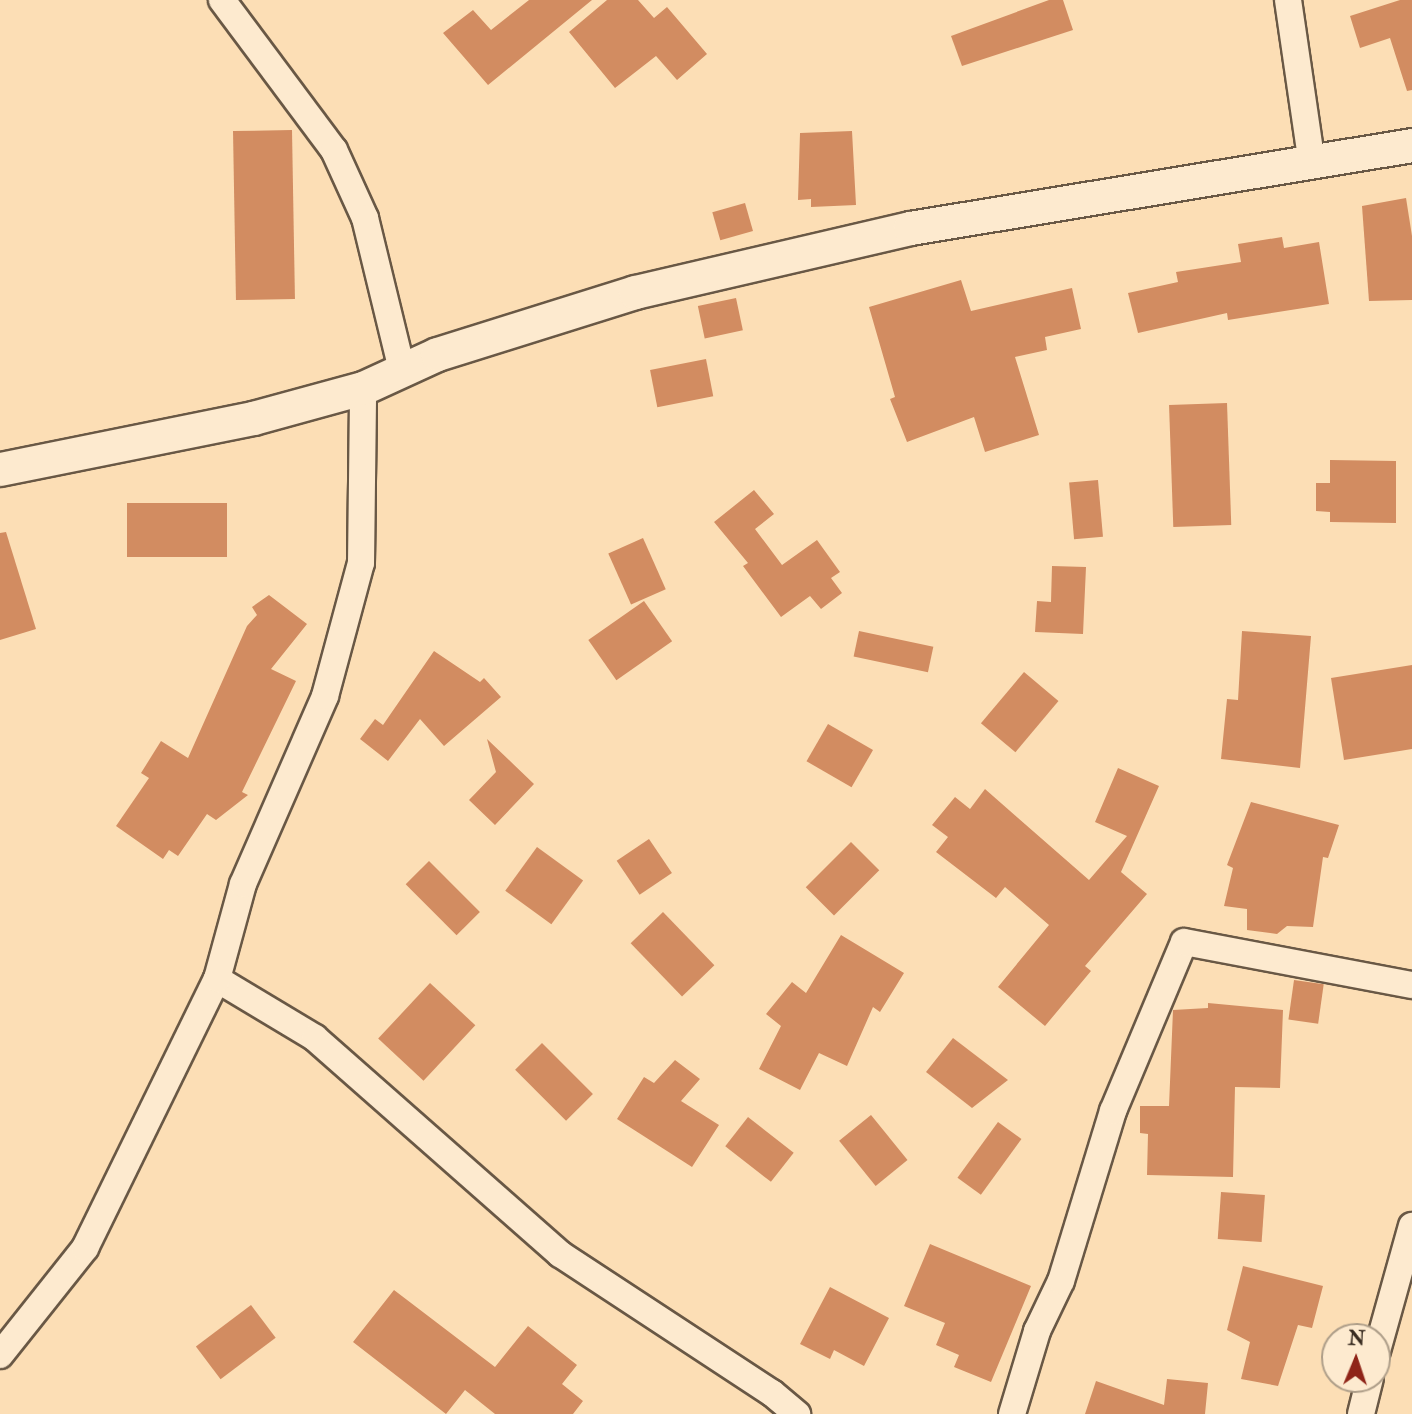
<!DOCTYPE html>
<style>
body{margin:0}
#map{position:relative;width:1412px;height:1414px;overflow:hidden;background:#fcdeb5;font-family:"IM FELL Double Pica",serif}
div>[style]{position:absolute}
[style*='--x']{left:calc(var(--x)*1px);top:calc(var(--y)*1px);width:calc(var(--w)*1px);rotate:calc(var(--a)*1deg)}
.building>*{inset:0;background:#d28c61;transform-origin:0 0}
.roads{filter:drop-shadow(2px 0 #695845) drop-shadow(-2px 0 #695845) drop-shadow(0 2px #695845) drop-shadow(0 -2px #695845)}
.minor>*{height:26px;margin:-13px;padding:0 13px;transform-origin:13px;border-radius:13px;background:#fdeacf}
.tertiary>*{height:33px;margin:-16.5px;padding:0 16.5px;transform-origin:16.5px;border-radius:16.5px;background:#fdeacf}
span{translate:-50% -50%;white-space:nowrap;text-align:center;line-height:1.15;-webkit-text-stroke:5px #fdeacf;paint-order:stroke}
.north{position:absolute;left:1321px;top:1323px;width:70px;height:70px;box-sizing:border-box;background:#fdeacf;border:2px solid #ae9e89;border-radius:50%;rotate:2deg;font-size:19px;font-weight:700;line-height:28px;text-align:center;color:#382b20}
.north::after{content:'';display:block;margin:auto;width:24px;height:32px;background:#8f2418;clip-path:polygon(50% 0,100% 100%,50% 72%,0 100%)}
</style>
<div id="map">
<div class="building">
<div style="clip-path:polygon(529px 0,592px 0,488px 85px,443px 33px,473px 10px,491px 30px)"></div>
<div style="clip-path:polygon(607px 0,638px 0,654px 18px,667px 7px,707px 54px,677px 80px,656px 56px,615px 88px,569px 32px)"></div>
<div style="clip-path:polygon(1049px 0,1063px 0,1073px 30px,962px 66px,951px 36px)"></div>
<div style="clip-path:polygon(1400px 0,1412px 0,1412px 90px,1407px 91px,1390px 38px,1360px 48px,1350px 16px)"></div>
<div style="left:292px;top:130px;width:169px;height:59px;rotate:89deg"></div>
<div style="clip-path:polygon(852px 131px,856px 205px,811px 207px,811px 199px,798px 200px,800px 133px)"></div>
<div style="clip-path:polygon(1406px 198px,1412px 236px,1412px 300px,1369px 301px,1362px 206px)"></div>
<div style="left:745px;top:203px;width:29px;height:34px;rotate:74deg"></div>
<div style="clip-path:polygon(1282px 237px,1284px 248px,1319px 242px,1329px 304px,1228px 320px,1227px 313px,1138px 333px,1128px 293px,1178px 282px,1176px 272px,1241px 262px,1238px 244px)"></div>
<div style="clip-path:polygon(961px 280px,971px 311px,1072px 288px,1081px 329px,1045px 337px,1047px 350px,1015px 357px,1039px 435px,985px 452px,974px 417px,907px 442px,890px 399px,895px 397px,869px 307px)"></div>
<div style="left:736px;top:298px;width:33px;height:39px;rotate:78deg"></div>
<div style="left:706px;top:359px;width:38px;height:57px;rotate:79deg"></div>
<div style="left:1227px;top:403px;width:122px;height:58px;rotate:88deg"></div>
<div style="clip-path:polygon(1330px 460px,1396px 461px,1396px 523px,1330px 522px,1330px 512px,1316px 511px,1316px 483px,1330px 483px)"></div>
<div style="left:1098px;top:480px;width:57px;height:29px;rotate:85deg"></div>
<div style="clip-path:polygon(754px 490px,774px 514px,755px 529px,782px 565px,817px 540px,840px 572px,831px 578px,842px 593px,821px 609px,810px 596px,781px 617px,743px 566px,748px 563px,714px 522px)"></div>
<div style="left:127px;top:503px;width:100px;height:54px"></div>
<div style="clip-path:polygon(6px 532px,36px 629px,0 640px,0 533px)"></div>
<div style="left:643px;top:538px;width:56px;height:38px;rotate:66deg"></div>
<div style="clip-path:polygon(1052px 566px,1086px 567px,1083px 634px,1035px 632px,1037px 601px,1051px 602px)"></div>
<div style="clip-path:polygon(269px 595px,307px 624px,271px 669px,296px 681px,242px 792px,248px 795px,216px 820px,207px 814px,178px 856px,169px 850px,163px 859px,116px 826px,149px 778px,141px 773px,161px 741px,188px 758px,247px 626px,257px 615px,252px 607px)"></div>
<div style="left:644px;top:601px;width:49px;height:68px;rotate:55deg"></div>
<div style="left:859px;top:631px;width:76px;height:26px;rotate:12deg"></div>
<div style="clip-path:polygon(1242px 631px,1311px 636px,1300px 768px,1221px 759px,1227px 699px,1238px 700px)"></div>
<div style="clip-path:polygon(434px 651px,480px 682px,484px 678px,501px 697px,444px 746px,420px 719px,388px 761px,360px 739px,375px 719px,383px 725px)"></div>
<div style="clip-path:polygon(1412px 665px,1412px 749px,1344px 760px,1331px 678px)"></div>
<div style="left:1024px;top:672px;width:45px;height:67px;rotate:40deg"></div>
<div style="left:828px;top:724px;width:52px;height:43px;rotate:30deg"></div>
<div style="clip-path:polygon(487px 739px,534px 784px,495px 825px,469px 800px,496px 772px)"></div>
<div style="clip-path:polygon(1118px 768px,1159px 786px,1121px 872px,1147px 894px,1085px 966px,1091px 971px,1045px 1026px,998px 987px,1049px 925px,1005px 887px,996px 898px,936px 852px,948px 837px,932px 825px,955px 797px,970px 809px,985px 789px,1089px 880px,1127px 836px,1095px 822px)"></div>
<div style="clip-path:polygon(1251px 802px,1339px 825px,1328px 858px,1323px 857px,1313px 927px,1287px 926px,1277px 934px,1247px 930px,1247px 909px,1224px 906px,1233px 868px,1227px 865px)"></div>
<div style="left:649px;top:839px;width:41px;height:39px;rotate:56deg"></div>
<div style="left:851px;top:842px;width:40px;height:64px;rotate:45deg"></div>
<div style="left:537px;top:847px;width:57px;height:54px;rotate:36deg"></div>
<div style="left:429px;top:861px;width:72px;height:33px;rotate:45deg"></div>
<div style="left:663px;top:912px;width:74px;height:45px;rotate:46deg"></div>
<div style="clip-path:polygon(841px 935px,904px 973px,880px 1012px,873px 1007px,847px 1066px,819px 1053px,800px 1090px,759px 1069px,781px 1026px,766px 1014px,792px 982px,806px 993px)"></div>
<div style="left:1294px;top:980px;width:30px;height:40px;rotate:8deg"></div>
<div style="left:430px;top:983px;width:62px;height:76px;rotate:43deg"></div>
<div style="clip-path:polygon(1208px 1003px,1283px 1010px,1280px 1088px,1235px 1087px,1233px 1177px,1147px 1175px,1148px 1134px,1140px 1133px,1140px 1106px,1169px 1106px,1173px 1010px,1208px 1008px)"></div>
<div style="clip-path:polygon(953px 1038px,1008px 1080px,972px 1108px,926px 1072px)"></div>
<div style="left:542px;top:1043px;width:72px;height:38px;rotate:45deg"></div>
<div style="clip-path:polygon(675px 1060px,700px 1079px,681px 1101px,719px 1125px,692px 1167px,617px 1119px,644px 1077px,654px 1083px)"></div>
<div style="left:871px;top:1115px;width:58px;height:41px;rotate:51deg"></div>
<div style="left:748px;top:1117px;width:58px;height:37px;rotate:38deg"></div>
<div style="left:998px;top:1122px;width:29px;height:69px;rotate:36deg"></div>
<div style="left:1221px;top:1192px;width:44px;height:47px;rotate:4deg"></div>
<div style="clip-path:polygon(930px 1244px,1031px 1286px,991px 1382px,954px 1367px,959px 1355px,936px 1345px,945px 1323px,904px 1306px)"></div>
<div style="clip-path:polygon(1243px 1266px,1323px 1286px,1312px 1328px,1298px 1325px,1278px 1386px,1241px 1379px,1250px 1342px,1227px 1330px)"></div>
<div style="clip-path:polygon(830px 1287px,889px 1318px,864px 1366px,834px 1350px,830px 1359px,800px 1344px)"></div>
<div style="clip-path:polygon(394px 1290px,495px 1367px,528px 1326px,577px 1365px,562px 1384px,583px 1401px,573px 1414px,495px 1414px,465px 1390px,446px 1414px,353px 1342px)"></div>
<div style="left:251px;top:1305px;width:41px;height:69px;rotate:53deg"></div>
<div style="clip-path:polygon(1167px 1379px,1208px 1383px,1205px 1414px,1085px 1414px,1096px 1381px,1164px 1405px)"></div>
</div>
<div class="roads">
<div class="minor">
<div style="--x:222;--y:0;--w:187;--a:53.3"></div>
<div style="--x:334;--y:150;--w:75;--a:65.5"></div>
<div style="--x:365;--y:218;--w:156;--a:76.3"></div>
<div style="--x:1288;--y:0;--w:167;--a:81.7"></div>
<div style="--x:217;--y:979;--w:114;--a:31"></div>
<div style="--x:315;--y:1038;--w:327;--a:41.4"></div>
<div style="--x:560;--y:1254;--w:254;--a:33.3"></div>
<div style="--x:772;--y:1393;--w:33;--a:40"></div>
<div style="--x:1377;--y:1351;--w:130;--a:-74.4"></div>
<div style="--x:0;--y:1355;--w:137;--a:-51.5"></div>
<div style="--x:85;--y:1248;--w:300;--a:-63.9"></div>
<div style="--x:217;--y:979;--w:98;--a:-74.7"></div>
<div style="--x:243;--y:884;--w:205;--a:-66.4"></div>
<div style="--x:325;--y:696;--w:138;--a:-74.9"></div>
<div style="--x:361;--y:563;--w:175;--a:-89.3"></div>
<div style="--x:1012;--y:1414;--w:87;--a:-73.2"></div>
<div style="--x:1037;--y:1331;--w:55;--a:-64.4"></div>
<div style="--x:1061;--y:1281;--w:178;--a:-73"></div>
<div style="--x:1113;--y:1111;--w:183;--a:-67.2"></div>
<div style="--x:1184;--y:942;--w:232;--a:10.7"></div>
<div style="--x:1361;--y:1414;--w:36;--a:-76"></div>
</div>
<div class="tertiary">
<div style="--x:0;--y:469;--w:258;--a:-11.4"></div>
<div style="--x:253;--y:418;--w:114;--a:-15.3"></div>
<div style="--x:363;--y:388;--w:81;--a:-24.7"></div>
<div style="--x:437;--y:354;--w:207;--a:-17.4"></div>
<div style="--x:635;--y:292;--w:282;--a:-13.1"></div>
<div style="--x:910;--y:228;--w:509;--a:-9.39"></div>
</div>
</div>
<div class="north">N</div>
</div>
